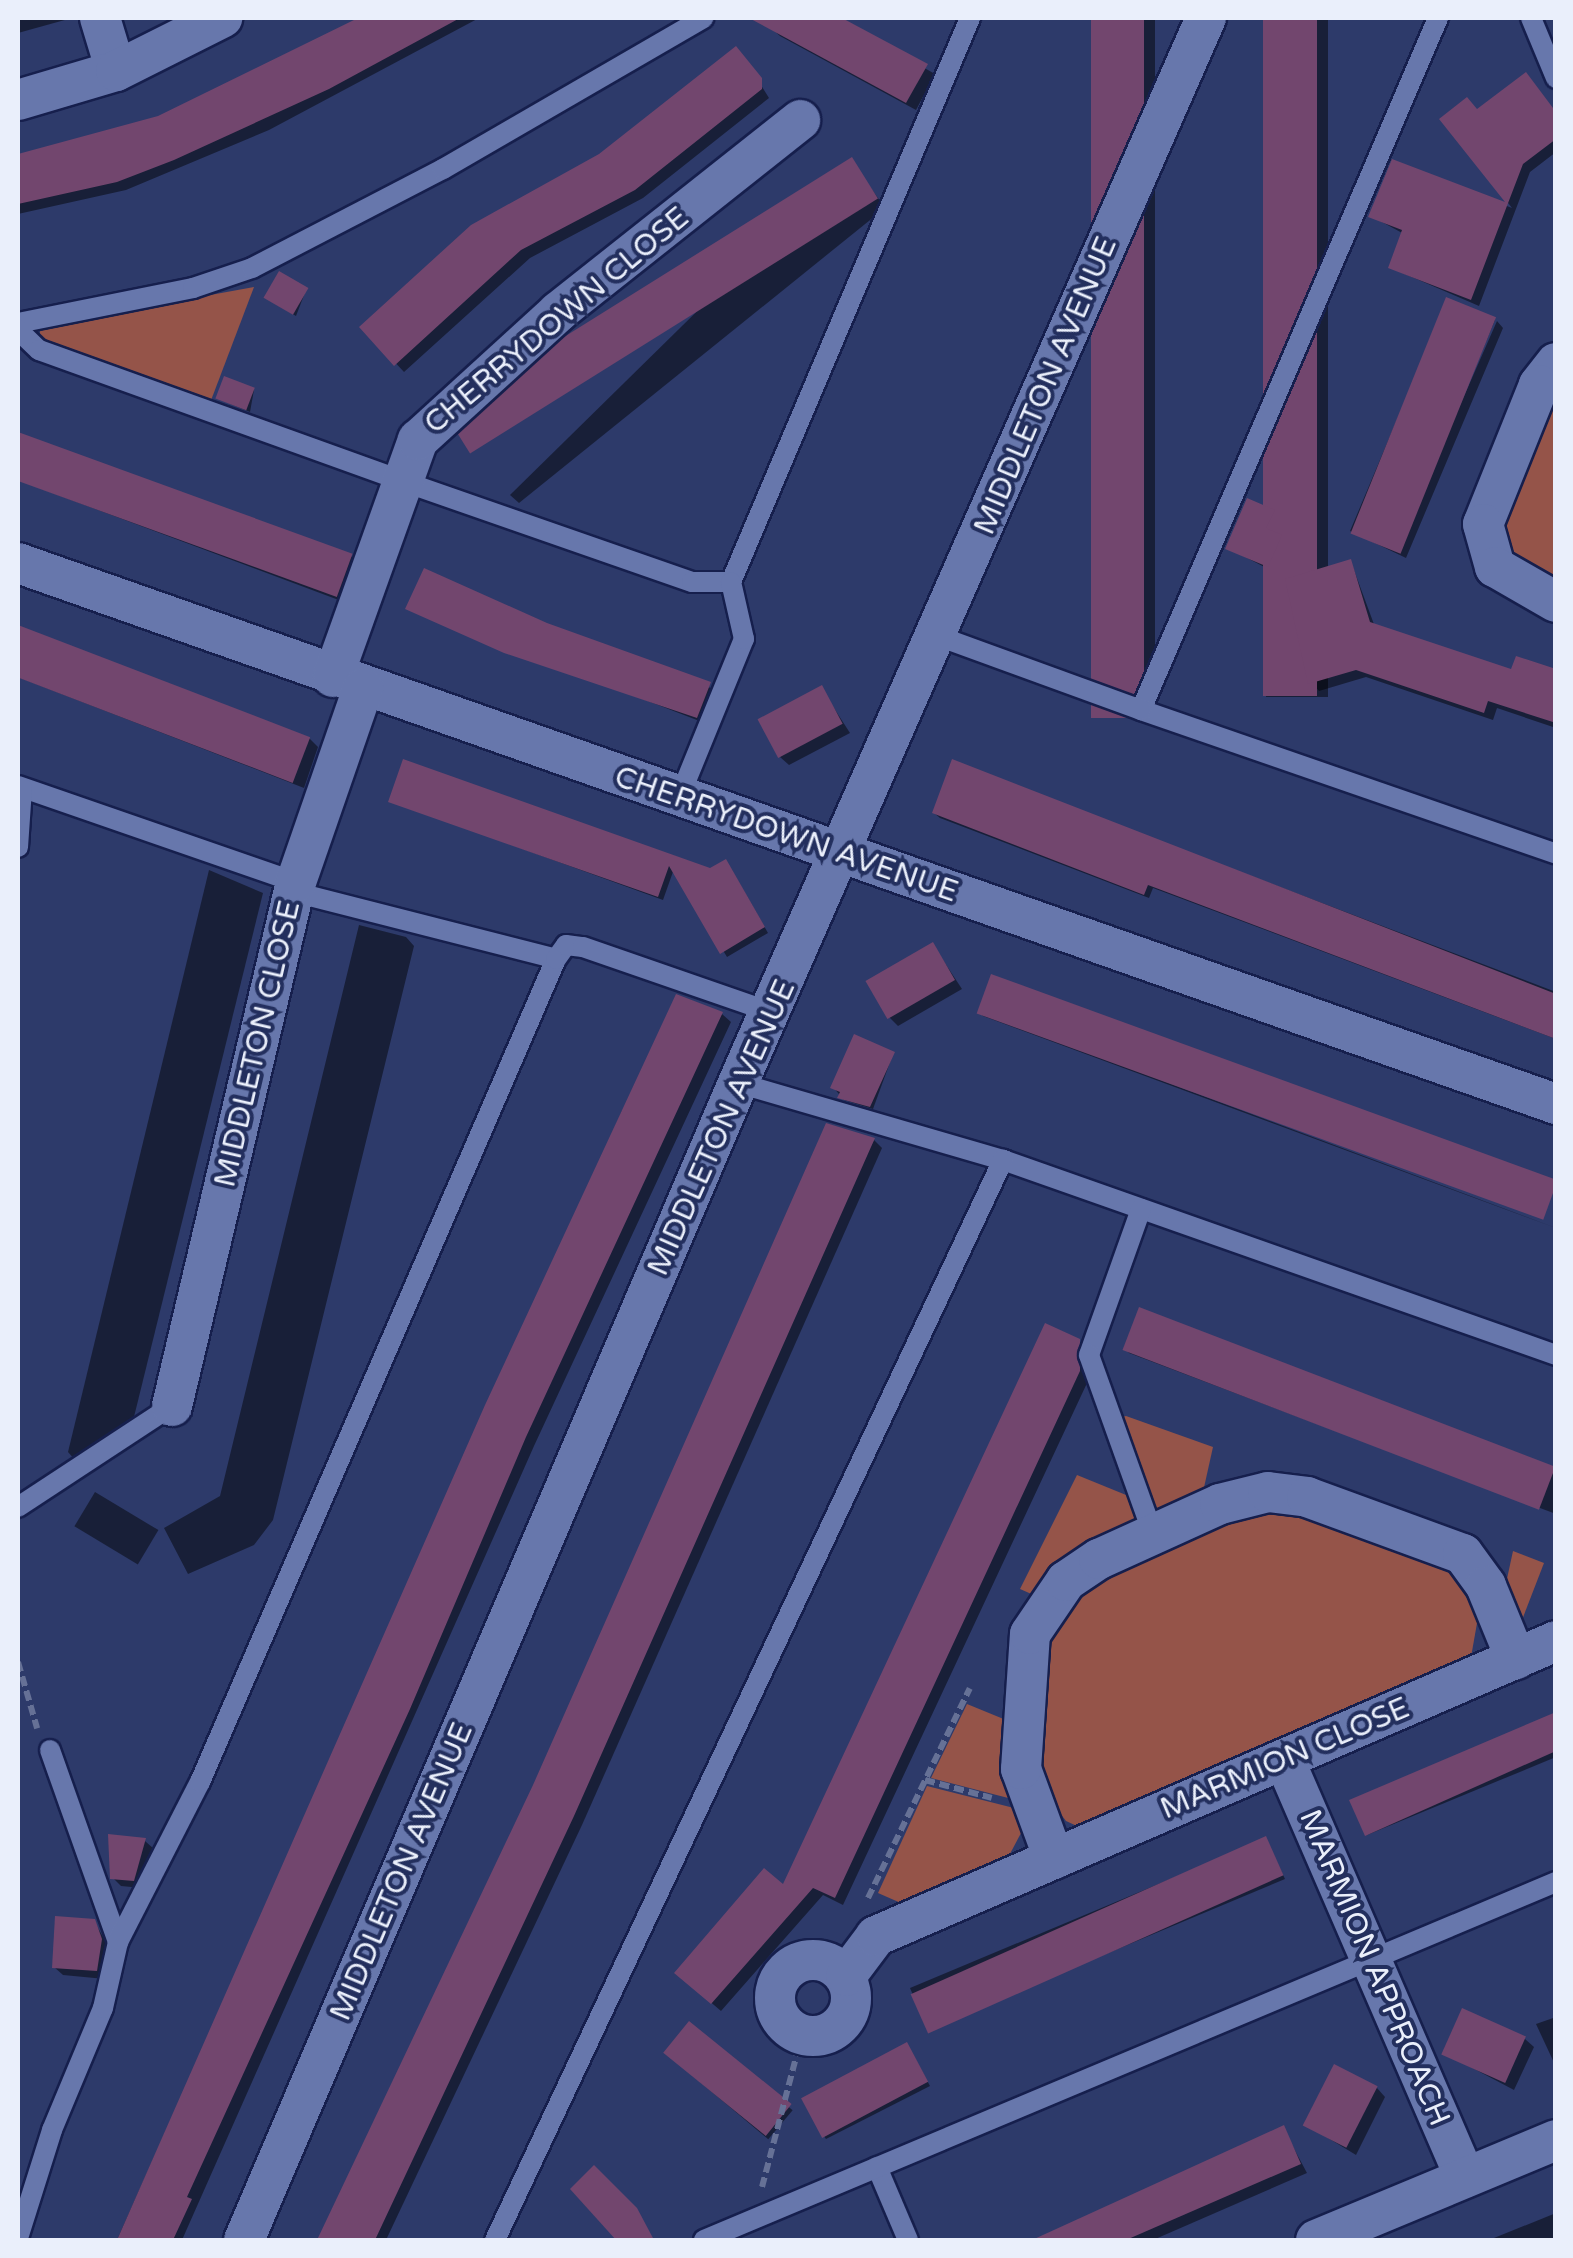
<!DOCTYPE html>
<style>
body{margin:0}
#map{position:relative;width:1573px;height:2258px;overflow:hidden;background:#2d3a6a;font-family:"Varela Round",sans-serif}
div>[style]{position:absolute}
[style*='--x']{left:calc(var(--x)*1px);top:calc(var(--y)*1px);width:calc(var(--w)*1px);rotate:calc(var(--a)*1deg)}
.green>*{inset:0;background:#955449}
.shadow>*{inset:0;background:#0007;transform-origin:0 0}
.building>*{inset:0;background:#72466e;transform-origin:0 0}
.path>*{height:6px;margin-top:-3px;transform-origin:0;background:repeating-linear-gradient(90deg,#667196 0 10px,transparent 0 15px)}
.roads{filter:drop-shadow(2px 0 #161f4d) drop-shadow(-2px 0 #161f4d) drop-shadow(0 2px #161f4d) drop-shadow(0 -2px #161f4d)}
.service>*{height:20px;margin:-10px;padding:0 10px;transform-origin:10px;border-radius:10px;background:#6777ac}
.minor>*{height:40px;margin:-20px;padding:0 20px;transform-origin:20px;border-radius:20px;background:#6777ac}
.minor>.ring{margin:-20px;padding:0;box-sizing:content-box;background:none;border:40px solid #6777ac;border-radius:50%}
span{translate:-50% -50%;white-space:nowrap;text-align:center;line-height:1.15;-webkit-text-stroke:8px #232f5e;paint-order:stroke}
.street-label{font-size:30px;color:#eaeffb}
.frame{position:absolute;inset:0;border:20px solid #eaeffb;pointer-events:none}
</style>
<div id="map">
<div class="green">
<div style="clip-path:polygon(254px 287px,210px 403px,39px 338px,41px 326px)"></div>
<div style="clip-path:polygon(1555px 399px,1555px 580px,1517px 558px,1503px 535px,1504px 516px)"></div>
<div style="clip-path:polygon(1126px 1416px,1213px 1447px,1203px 1492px,1156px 1518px,1119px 1418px)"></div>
<div style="clip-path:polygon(1077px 1475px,1131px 1497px,1139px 1524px,1036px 1596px,1020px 1589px)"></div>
<div style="clip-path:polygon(1281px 1509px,1453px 1567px,1479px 1612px,1471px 1657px,1079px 1827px,1066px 1821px,1037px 1783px,1049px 1628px,1096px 1577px,1210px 1524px)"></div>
<div style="clip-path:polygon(1513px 1551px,1544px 1563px,1522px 1620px,1505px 1588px)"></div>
<div style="clip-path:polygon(967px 1704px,1006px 1720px,1012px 1799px,931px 1778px)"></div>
<div style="clip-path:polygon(927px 1786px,1014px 1808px,1021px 1833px,1004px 1865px,910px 1907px,878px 1893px)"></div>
</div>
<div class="shadow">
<div style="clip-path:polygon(18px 18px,72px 18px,18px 33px)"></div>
<div style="clip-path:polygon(363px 18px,479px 18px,269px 130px,126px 190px,18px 214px,18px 159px,159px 118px)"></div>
<div style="clip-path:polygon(777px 18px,836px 18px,935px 74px,916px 110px,780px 36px,771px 28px)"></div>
<div style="left:1093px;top:18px;width:62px;height:699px"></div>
<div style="left:1266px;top:18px;width:62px;height:679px"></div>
<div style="clip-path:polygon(744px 58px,769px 98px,643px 198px,530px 258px,404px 372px,362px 327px)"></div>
<div style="clip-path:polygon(1556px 113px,1556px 152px,1530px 172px,1479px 306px,1391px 268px,1404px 234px,1371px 216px,1394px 162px,1512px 208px,1443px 119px)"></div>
<div style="clip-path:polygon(851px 160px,885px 208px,519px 503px,510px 495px)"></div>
<div style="clip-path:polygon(306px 290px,296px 316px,269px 300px)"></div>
<div style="clip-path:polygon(1447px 301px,1495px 320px,1447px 435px,1497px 321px,1503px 328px,1406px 558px,1350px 531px)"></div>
<div style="clip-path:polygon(254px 390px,250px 412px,219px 399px)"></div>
<div style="clip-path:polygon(18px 434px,351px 556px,357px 563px,344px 602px,18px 480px)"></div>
<div style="clip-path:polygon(1273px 512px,1281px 520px,1274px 534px,1288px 544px,1276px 573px,1228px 548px)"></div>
<div style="clip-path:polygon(1351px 562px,1375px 627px,1513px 672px,1556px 672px,1556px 728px,1497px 708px,1493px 720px,1366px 677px,1319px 691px,1311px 682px)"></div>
<div style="clip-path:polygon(408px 608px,546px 626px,716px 690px,702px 722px)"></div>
<div style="clip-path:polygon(18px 627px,309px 738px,318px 747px,304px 788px,18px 677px)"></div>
<div style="clip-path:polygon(821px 688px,850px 733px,789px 765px,780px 757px)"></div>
<div style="clip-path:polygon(954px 763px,1556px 992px,1556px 1039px,1153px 888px,1149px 898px,940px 818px,934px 813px)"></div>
<div style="clip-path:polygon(391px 801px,711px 871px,730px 867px,768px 933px,727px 957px,674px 869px,663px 900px)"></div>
<div style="clip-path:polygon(209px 870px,263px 893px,133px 1421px,75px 1460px,68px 1452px)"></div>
<div style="clip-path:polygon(359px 925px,406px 937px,414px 946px,273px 1520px,254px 1545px,188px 1574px,164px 1528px,220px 1496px)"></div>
<div style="clip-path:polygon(933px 945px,962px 989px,898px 1026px,889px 1017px)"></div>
<div style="clip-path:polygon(979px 1012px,1556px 1228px,983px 1016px)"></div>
<div style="clip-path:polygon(722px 1014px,731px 1022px,534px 1446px,182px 2240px,117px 2240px,622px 1111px)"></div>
<div style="clip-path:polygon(893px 1054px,873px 1109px,844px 1100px,833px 1087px)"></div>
<div style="clip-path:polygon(874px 1140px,882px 1148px,582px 1825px,386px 2240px,320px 2240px,535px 1786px)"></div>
<div style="clip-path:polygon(1079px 1341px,1088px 1350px,1088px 1381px,843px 1905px,823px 1895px,721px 2011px,686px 1981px,784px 1889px)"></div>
<div style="clip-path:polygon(1126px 1349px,1556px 1467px,1556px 1514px,1129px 1353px)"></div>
<div style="left:95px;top:1492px;width:74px;height:40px;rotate:31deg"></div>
<div style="clip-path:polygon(1556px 1715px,1556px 1757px,1367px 1835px)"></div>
<div style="clip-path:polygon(1266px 1839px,1285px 1879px,929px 2028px,925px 2024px,910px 1988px)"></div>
<div style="clip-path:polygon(145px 1841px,154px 1849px,142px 1888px,121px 1886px,113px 1878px)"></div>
<div style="clip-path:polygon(94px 1921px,110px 1949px,105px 1979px,63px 1975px,54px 1967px)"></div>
<div style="clip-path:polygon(1556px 2017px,1556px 2067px,1536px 2024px)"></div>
<div style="left:690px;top:2024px;width:134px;height:38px;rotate:40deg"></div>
<div style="clip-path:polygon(1525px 2039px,1534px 2047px,1514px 2090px,1444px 2053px)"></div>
<div style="clip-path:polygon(910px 2049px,930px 2086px,826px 2139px,823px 2135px)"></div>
<div style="clip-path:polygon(1377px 2088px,1385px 2097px,1356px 2155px,1305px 2124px)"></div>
<div style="clip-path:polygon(1283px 2128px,1307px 2173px,1153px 2240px,1038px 2240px)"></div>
<div style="clip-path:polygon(1556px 2213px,1556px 2240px,1489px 2240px)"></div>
</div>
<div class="building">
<div style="clip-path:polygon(358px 18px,460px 18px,329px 89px,174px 160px,117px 182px,18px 204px,18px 154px,158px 116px)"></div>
<div style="clip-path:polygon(749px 18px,842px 18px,928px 64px,906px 103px)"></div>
<div style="left:1091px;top:18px;width:53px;height:700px"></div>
<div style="left:1263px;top:18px;width:54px;height:678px"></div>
<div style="clip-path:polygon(736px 46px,762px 78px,762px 89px,635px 190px,521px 250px,394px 366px,359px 327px,471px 225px,599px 154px)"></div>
<div style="clip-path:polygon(1526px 72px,1556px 112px,1556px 139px,1523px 164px,1471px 300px,1388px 268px,1402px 230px,1368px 217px,1392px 159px,1505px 202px,1439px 119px,1467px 97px,1477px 109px)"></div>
<div style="left:852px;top:157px;width:49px;height:481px;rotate:58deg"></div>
<div style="left:279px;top:271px;width:34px;height:31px;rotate:30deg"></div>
<div style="left:1446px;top:297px;width:54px;height:255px;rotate:22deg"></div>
<div style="left:224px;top:376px;width:33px;height:24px;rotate:21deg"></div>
<div style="left:18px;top:432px;width:356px;height:46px;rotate:20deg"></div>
<div style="clip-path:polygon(1247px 498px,1275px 510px,1266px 528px,1282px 535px,1268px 567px,1225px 549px)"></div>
<div style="clip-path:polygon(1351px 559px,1370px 622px,1511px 669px,1516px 656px,1556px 669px,1556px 723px,1488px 701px,1484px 713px,1356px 670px,1308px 684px,1285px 579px)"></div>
<div style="clip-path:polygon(424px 568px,547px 623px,711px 682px,697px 718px,504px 653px,405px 609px)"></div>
<div style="left:18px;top:625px;width:313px;height:49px;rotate:21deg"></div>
<div style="left:822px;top:685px;width:44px;height:73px;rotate:62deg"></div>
<div style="clip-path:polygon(403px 759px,710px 868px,726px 859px,765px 927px,720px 954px,669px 866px,658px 897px,388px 802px)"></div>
<div style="clip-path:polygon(952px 759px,1556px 994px,1556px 1039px,1148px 885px,1144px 895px,932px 813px)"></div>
<div style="left:933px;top:942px;width:44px;height:78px;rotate:60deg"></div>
<div style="left:991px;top:974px;width:603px;height:42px;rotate:20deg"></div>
<div style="clip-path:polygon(676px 994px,723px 1012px,526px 1437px,410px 1709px,187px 2197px,192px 2199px,173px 2240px,117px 2240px,485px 1405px)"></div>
<div style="clip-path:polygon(854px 1034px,895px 1052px,870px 1107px,837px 1098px,840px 1092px,830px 1088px)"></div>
<div style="clip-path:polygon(826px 1123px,875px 1138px,574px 1816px,375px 2240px,317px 2240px,533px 1785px)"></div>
<div style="left:1139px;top:1307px;width:446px;height:46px;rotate:21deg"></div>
<div style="clip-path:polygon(1045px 1323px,1080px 1339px,1080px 1371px,835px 1898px,813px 1888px,711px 2004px,674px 1973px,764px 1868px,783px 1884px)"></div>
<div style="clip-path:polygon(1556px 1712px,1556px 1751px,1365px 1836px,1349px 1800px)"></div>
<div style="clip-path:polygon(108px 1834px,146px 1838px,134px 1881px,110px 1879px)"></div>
<div style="left:1266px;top:1836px;width:43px;height:389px;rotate:66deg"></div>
<div style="clip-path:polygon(55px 1916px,95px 1919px,102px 1939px,97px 1971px,52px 1968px)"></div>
<div style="left:1462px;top:2008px;width:70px;height:51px;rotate:24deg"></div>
<div style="left:689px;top:2021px;width:132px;height:41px;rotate:39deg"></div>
<div style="left:907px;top:2042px;width:45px;height:120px;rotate:62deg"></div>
<div style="left:1334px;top:2064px;width:49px;height:69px;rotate:27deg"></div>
<div style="clip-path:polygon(1284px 2125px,1301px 2164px,1126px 2240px,1032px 2240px)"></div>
<div style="clip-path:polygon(594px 2165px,637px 2208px,654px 2240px,616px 2240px,570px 2189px)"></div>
</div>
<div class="path">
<div style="--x:18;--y:1662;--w:69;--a:73.9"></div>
<div style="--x:925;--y:1780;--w:69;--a:15"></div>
<div style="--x:868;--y:1898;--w:233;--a:-64.1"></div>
<div style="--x:762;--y:2187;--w:158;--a:-75.3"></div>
</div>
<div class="roads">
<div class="service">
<div style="--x:1438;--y:18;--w:753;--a:113.23"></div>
<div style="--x:1141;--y:710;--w:439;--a:19.1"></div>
<div style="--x:1531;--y:18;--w:65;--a:67.4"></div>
<div style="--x:18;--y:323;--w:178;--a:-11.3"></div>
<div style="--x:193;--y:288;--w:62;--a:-18.7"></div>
<div style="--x:252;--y:268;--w:215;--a:-27.4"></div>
<div style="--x:443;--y:169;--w:301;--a:-30.1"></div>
<div style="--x:18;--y:330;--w:29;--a:44"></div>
<div style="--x:39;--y:350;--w:386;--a:19.8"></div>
<div style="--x:402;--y:481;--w:307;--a:19.2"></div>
<div style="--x:692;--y:582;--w:39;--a:0"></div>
<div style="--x:731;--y:582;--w:613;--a:-67.03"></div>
<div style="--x:938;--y:636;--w:216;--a:20"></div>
<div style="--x:18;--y:786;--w:294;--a:19.1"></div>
<div style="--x:679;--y:798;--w:172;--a:-67.8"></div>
<div style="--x:744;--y:639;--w:58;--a:-102.8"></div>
<div style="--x:18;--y:847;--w:59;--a:-86.1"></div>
<div style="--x:294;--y:892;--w:270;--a:14.3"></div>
<div style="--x:738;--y:1083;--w:276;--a:16.2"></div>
<div style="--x:1003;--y:1160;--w:586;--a:19.42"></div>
<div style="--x:1141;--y:1209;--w:155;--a:109.6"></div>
<div style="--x:1089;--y:1355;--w:190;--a:70.3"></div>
<div style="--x:18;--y:1507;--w:184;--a:-33.3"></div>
<div style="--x:50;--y:1750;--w:204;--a:70.5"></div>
<div style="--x:877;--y:2167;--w:79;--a:67"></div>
<div style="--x:18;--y:2238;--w:113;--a:-72.5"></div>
<div style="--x:52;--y:2130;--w:132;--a:-67.3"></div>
<div style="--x:103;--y:2008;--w:68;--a:-77.2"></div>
<div style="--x:118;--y:1942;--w:180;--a:-62.9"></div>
<div style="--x:200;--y:1782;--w:897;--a:-66.61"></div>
<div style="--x:556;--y:959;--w:17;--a:-54"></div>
<div style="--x:566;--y:945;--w:17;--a:7"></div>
<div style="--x:583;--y:947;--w:202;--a:19.1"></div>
<div style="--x:495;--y:2240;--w:1194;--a:-64.81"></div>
<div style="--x:704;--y:2240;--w:924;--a:-22.79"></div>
</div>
<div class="minor">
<div style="--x:100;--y:18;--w:55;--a:73.2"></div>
<div style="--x:18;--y:100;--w:102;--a:-16.5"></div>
<div style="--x:116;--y:71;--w:119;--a:-26.6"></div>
<div style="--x:1556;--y:363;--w:28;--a:128"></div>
<div style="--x:1539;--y:385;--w:150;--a:111.9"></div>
<div style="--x:1483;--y:524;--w:45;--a:74.4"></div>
<div style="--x:1495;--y:567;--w:70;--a:29.8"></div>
<div style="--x:18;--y:563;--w:1630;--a:19.38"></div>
<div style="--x:333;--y:677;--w:252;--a:-70.3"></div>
<div style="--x:418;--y:440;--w:190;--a:-42.4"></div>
<div style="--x:558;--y:312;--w:309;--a:-38.4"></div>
<div style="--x:172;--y:1406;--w:538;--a:-76.69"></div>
<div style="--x:296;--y:882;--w:205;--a:-70.9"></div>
<div style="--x:1284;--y:1759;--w:456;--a:66.6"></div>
<div style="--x:1054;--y:1859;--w:96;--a:-110.1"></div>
<div style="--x:1021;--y:1769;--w:135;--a:-86.2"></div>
<div style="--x:1030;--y:1634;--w:64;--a:-55.8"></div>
<div style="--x:1066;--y:1581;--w:40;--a:-34"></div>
<div style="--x:1099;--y:1559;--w:133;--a:-24.4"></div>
<div style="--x:1220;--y:1504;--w:49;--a:-14"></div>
<div style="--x:1268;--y:1492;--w:39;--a:7"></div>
<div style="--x:1307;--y:1497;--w:166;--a:20.1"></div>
<div style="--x:1463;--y:1554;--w:39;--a:54"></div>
<div style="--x:1486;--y:1586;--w:79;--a:67.7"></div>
<div class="ring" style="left:775px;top:1960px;width:36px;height:36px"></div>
<div style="--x:846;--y:1976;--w:50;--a:-53.1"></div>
<div style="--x:876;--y:1936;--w:741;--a:-23.45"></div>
<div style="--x:244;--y:2240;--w:1258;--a:-66.88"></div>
<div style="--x:738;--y:1083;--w:1163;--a:-66.28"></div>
<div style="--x:1316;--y:2240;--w:260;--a:-22.6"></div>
</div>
</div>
<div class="street-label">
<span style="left:557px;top:321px;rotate:-40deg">CHERRYDOWN CLOSE</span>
<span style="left:1046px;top:386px;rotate:-67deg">MIDDLETON AVENUE</span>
<span style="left:786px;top:835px;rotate:19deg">CHERRYDOWN AVENUE</span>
<span style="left:258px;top:1044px;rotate:-77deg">MIDDLETON CLOSE</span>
<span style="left:722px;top:1128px;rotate:-66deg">MIDDLETON AVENUE</span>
<span style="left:1285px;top:1759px;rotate:-23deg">MARMION CLOSE</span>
<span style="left:402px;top:1872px;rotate:-67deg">MIDDLETON AVENUE</span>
<span style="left:1374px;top:1968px;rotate:67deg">MARMION APPROACH</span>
</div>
<div class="frame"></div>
</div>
